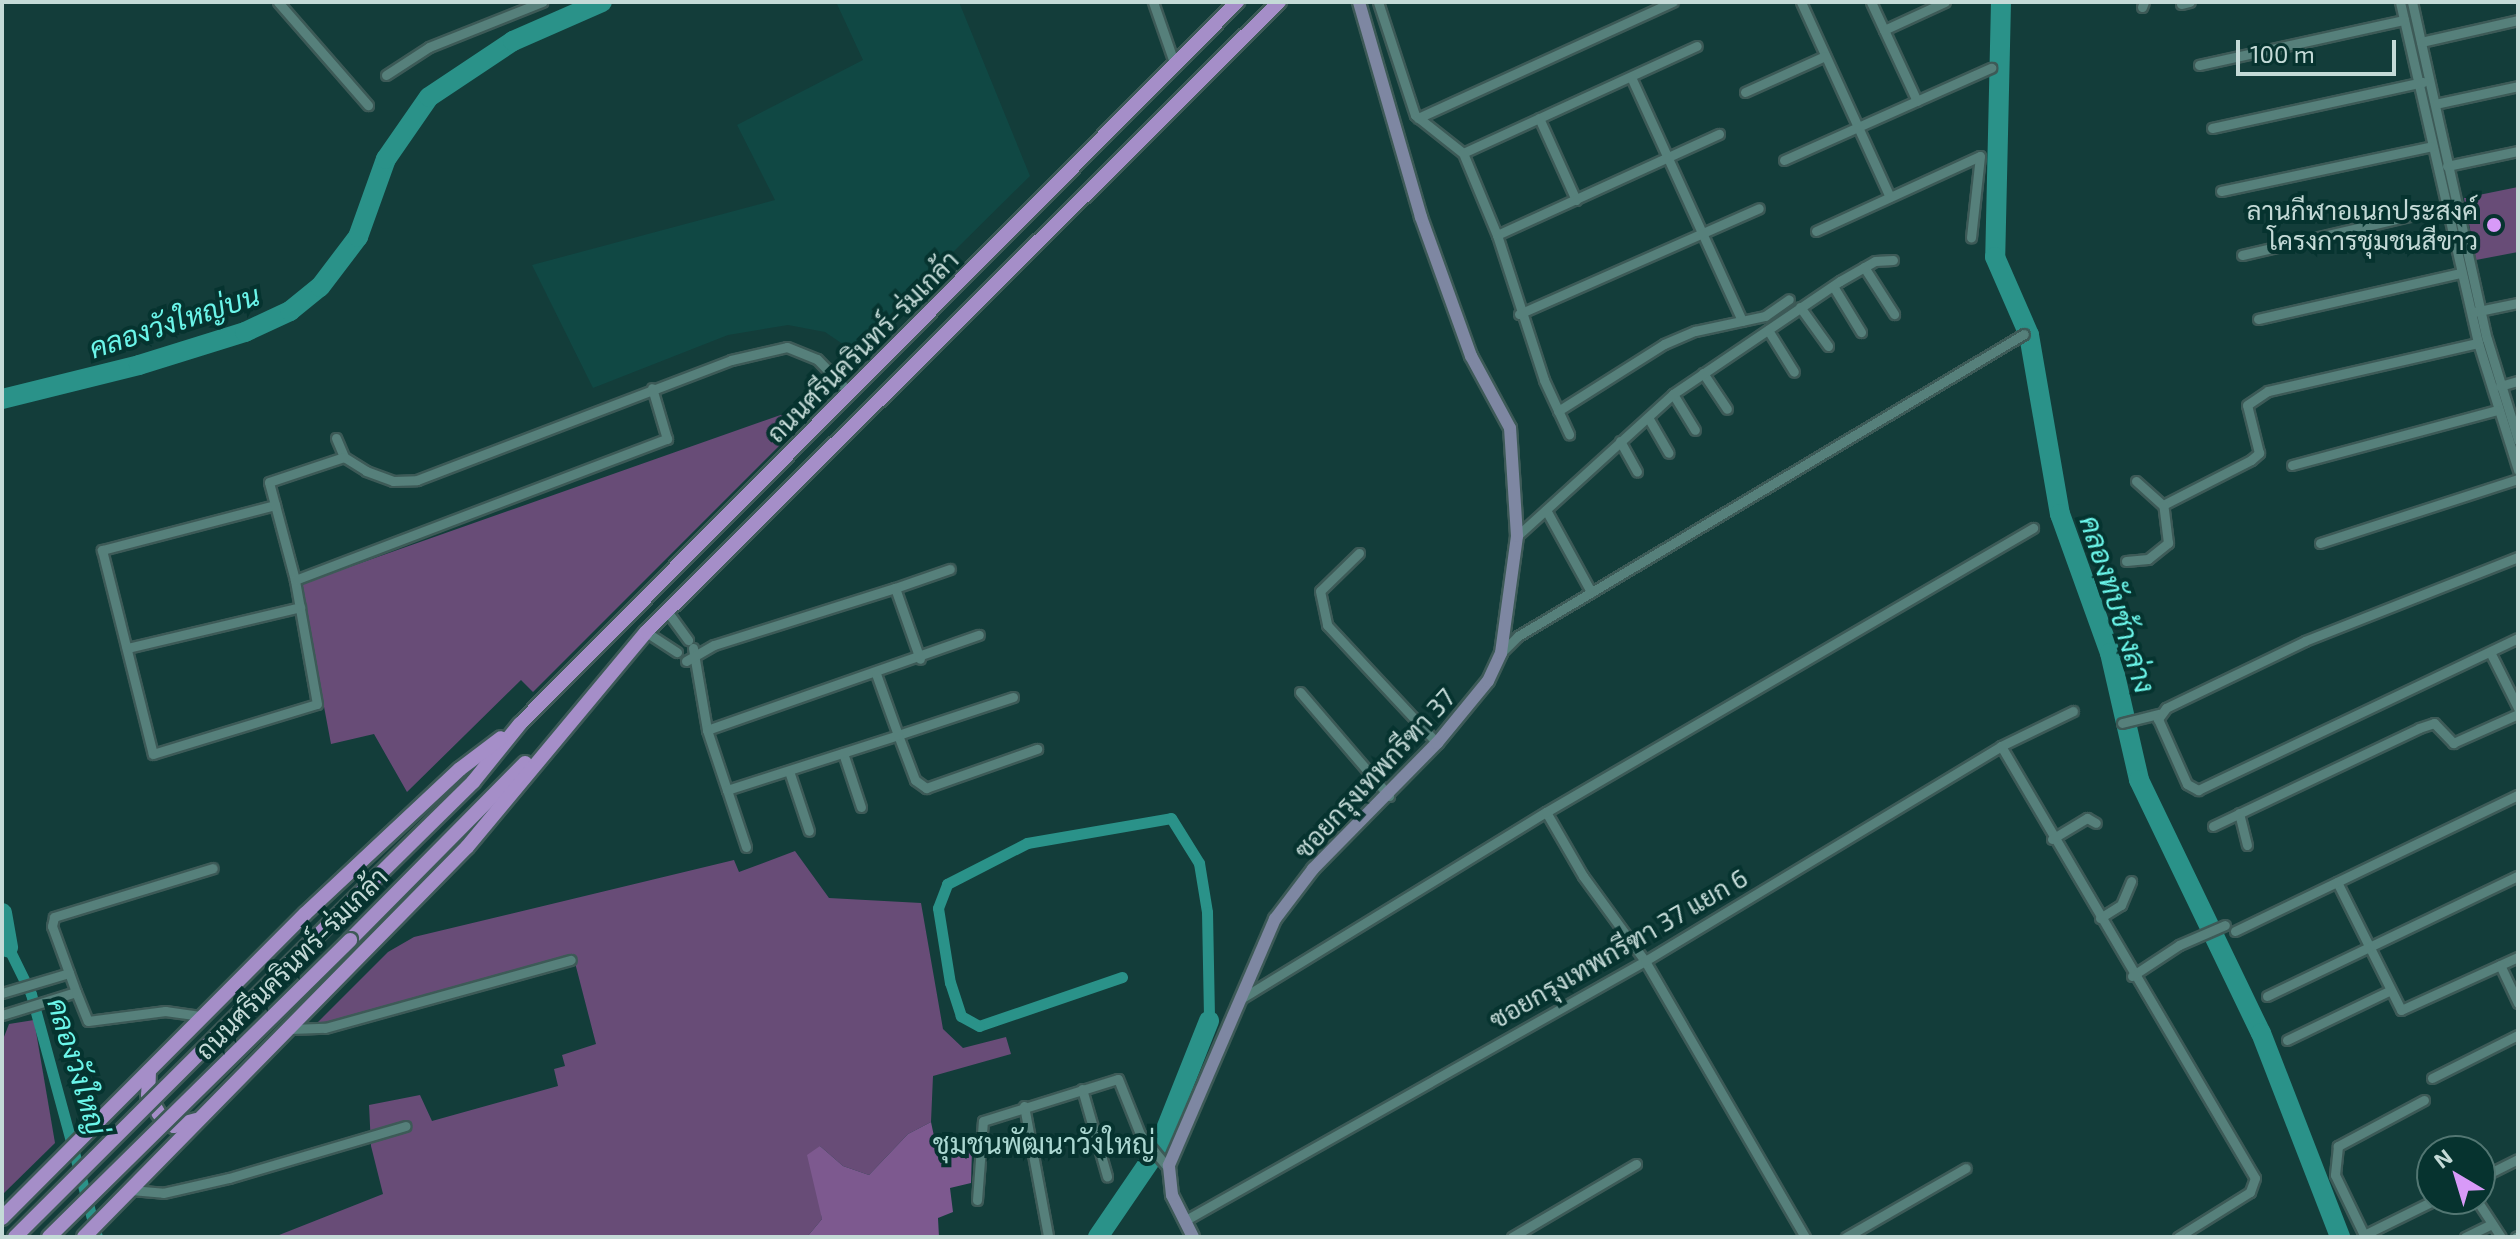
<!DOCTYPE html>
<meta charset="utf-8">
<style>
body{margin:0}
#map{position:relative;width:2520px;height:1239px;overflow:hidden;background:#133d3a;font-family:"Exo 2",Sarabun,sans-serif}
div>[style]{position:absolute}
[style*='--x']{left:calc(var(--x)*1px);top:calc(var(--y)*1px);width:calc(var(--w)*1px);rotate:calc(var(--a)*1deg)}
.built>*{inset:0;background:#104844}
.green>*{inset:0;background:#684c77}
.forest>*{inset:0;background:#7d598f}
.canal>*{height:11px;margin:-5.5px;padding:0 5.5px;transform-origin:5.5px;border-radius:5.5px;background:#2a9289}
.river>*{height:20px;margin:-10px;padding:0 10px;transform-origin:10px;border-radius:10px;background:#2a9289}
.roads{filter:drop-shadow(2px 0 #3d5a57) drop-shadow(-2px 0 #3d5a57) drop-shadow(0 2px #3d5a57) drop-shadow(0 -2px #3d5a57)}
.street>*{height:9px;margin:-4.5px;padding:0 4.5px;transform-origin:4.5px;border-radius:4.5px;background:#56807b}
.secondary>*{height:12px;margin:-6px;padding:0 6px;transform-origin:6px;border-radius:6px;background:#7e87a2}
.primary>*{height:14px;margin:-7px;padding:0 7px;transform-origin:7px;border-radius:7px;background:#a58ec8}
.bridges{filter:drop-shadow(2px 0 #3d5a57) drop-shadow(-2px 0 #3d5a57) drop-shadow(0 2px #3d5a57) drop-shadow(0 -2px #3d5a57)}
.primary-bridge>*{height:14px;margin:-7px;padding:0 7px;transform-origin:7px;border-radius:7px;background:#a58ec8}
.dots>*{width:22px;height:22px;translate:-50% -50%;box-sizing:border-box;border:4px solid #06332f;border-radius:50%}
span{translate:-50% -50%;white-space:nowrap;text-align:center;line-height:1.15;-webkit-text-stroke:8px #06332f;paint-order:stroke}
.poi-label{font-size:26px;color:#c4dad7}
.right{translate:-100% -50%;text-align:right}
.street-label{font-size:26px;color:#c4dad7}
.water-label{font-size:28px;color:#6bf6ea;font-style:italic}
.neighbourhood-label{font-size:28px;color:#acd8d2}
.frame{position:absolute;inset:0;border:4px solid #c4dad7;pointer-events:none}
.north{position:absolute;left:2416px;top:1135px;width:80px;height:80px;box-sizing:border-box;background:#06332f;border:2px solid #527672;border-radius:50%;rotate:322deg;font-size:22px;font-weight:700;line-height:32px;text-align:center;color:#c4dad7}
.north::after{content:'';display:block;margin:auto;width:28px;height:36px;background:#d89af8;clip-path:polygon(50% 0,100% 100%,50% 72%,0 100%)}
.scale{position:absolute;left:2236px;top:40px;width:160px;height:36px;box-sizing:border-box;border:4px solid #c4dad7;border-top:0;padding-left:10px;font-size:24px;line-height:28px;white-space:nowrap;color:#c4dad7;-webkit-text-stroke:6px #06332f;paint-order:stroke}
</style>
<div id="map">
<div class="built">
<div style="clip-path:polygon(836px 2px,959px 2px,1030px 176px,853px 351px,825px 332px,788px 325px,728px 335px,593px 388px,532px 265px,775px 200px,737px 125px,863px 60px)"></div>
</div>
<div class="green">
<div style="clip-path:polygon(2518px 187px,2518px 252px,2476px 260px,2464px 198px)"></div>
<div style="clip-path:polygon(826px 399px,533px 692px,521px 680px,407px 792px,374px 734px,331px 744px,301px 584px)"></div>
<div style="clip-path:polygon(795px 851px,829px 898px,921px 903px,943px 1029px,963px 1048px,1006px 1037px,1011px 1054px,933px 1076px,931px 1122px,908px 1134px,869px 1175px,843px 1166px,820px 1146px,817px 1182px,822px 1219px,807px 1237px,274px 1237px,383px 1194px,371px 1146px,369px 1105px,420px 1095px,432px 1121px,558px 1086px,554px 1069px,565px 1066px,562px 1055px,596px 1044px,573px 955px,314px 1026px,388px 952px,414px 937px,734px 860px,739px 872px)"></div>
<div style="clip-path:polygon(34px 1020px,55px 1143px,2px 1195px,2px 1042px,9px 1024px)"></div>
</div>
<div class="forest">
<div style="clip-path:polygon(931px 1122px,939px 1160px,972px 1150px,971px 1183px,950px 1188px,953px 1212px,938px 1218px,939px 1237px,807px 1237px,822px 1219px,807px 1155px,820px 1146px,843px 1166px,869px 1175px,908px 1134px)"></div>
</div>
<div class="canal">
<div style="--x:2;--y:949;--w:6;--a:-18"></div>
<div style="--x:8;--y:947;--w:52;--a:63.9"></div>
<div style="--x:31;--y:994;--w:252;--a:74.8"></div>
<div style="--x:1122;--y:977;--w:151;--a:161.1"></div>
<div style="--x:979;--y:1026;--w:21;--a:-151"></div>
<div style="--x:961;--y:1016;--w:35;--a:-108"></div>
<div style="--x:950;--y:983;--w:76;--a:-99.1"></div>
<div style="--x:938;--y:908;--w:26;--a:-69"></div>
<div style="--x:947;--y:884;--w:90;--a:-27.1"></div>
<div style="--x:1027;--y:843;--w:146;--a:-9.8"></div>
<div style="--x:1171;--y:818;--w:53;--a:58.1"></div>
<div style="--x:1199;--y:863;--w:50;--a:80.7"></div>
<div style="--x:1207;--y:912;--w:109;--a:88.9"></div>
</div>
<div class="river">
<div style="--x:2001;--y:2;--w:255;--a:91.3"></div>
<div style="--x:1995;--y:257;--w:85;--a:66.4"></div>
<div style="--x:2029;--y:335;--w:182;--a:80.2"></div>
<div style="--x:2060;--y:514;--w:148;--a:70.2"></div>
<div style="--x:2110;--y:653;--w:130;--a:77.1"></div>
<div style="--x:2139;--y:780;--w:281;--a:64.3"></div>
<div style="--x:2261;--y:1033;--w:219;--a:68.8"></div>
<div style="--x:2;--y:399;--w:141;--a:-13.9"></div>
<div style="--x:139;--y:365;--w:111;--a:-17.3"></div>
<div style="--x:245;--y:332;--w:50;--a:-25"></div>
<div style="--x:290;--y:311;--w:38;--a:-39"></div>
<div style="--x:320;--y:287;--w:63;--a:-52.8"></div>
<div style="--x:358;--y:237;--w:83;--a:-70.3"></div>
<div style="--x:386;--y:159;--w:75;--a:-55.3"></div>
<div style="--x:429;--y:97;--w:101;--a:-33.7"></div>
<div style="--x:513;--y:41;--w:97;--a:-23.7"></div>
<div style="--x:2;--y:913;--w:35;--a:80"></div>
<div style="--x:1098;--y:1237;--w:107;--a:-55.7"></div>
<div style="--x:1158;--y:1149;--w:138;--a:-68.3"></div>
</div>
<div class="roads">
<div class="street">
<div style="--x:278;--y:2;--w:137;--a:48.9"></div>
<div style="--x:1153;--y:2;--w:67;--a:70.8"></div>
<div style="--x:1378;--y:2;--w:119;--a:71.9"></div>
<div style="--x:1415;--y:115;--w:61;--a:38.4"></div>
<div style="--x:1463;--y:153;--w:257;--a:-24.6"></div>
<div style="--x:1801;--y:2;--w:214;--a:65.5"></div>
<div style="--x:1871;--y:2;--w:109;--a:65.1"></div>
<div style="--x:2400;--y:2;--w:350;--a:77.1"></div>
<div style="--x:2478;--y:343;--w:133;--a:72.5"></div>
<div style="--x:2412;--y:2;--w:345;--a:77.5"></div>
<div style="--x:2487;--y:339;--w:106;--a:72.9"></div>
<div style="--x:2181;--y:4;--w:9;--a:-13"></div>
<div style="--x:2142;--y:7;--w:5;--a:-68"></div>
<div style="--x:1884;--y:30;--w:67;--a:-24.7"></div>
<div style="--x:2421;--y:42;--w:99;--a:-12.8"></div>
<div style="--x:2199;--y:65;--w:210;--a:-12.4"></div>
<div style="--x:386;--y:75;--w:51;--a:-33.1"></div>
<div style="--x:429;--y:47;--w:122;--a:-21.7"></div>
<div style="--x:1631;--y:77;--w:268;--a:65.5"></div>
<div style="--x:1745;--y:92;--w:88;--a:-24.2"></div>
<div style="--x:2435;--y:104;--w:85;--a:-12.2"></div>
<div style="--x:1418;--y:118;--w:280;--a:-24.5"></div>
<div style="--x:1539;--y:118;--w:90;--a:65.7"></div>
<div style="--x:2212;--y:128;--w:216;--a:-12.3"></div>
<div style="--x:1463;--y:153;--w:89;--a:67.5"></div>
<div style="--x:1497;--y:235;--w:152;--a:72"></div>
<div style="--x:1544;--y:380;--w:60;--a:65.2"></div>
<div style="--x:1784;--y:160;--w:227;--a:-24"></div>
<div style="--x:2447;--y:166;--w:73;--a:-11.9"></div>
<div style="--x:2221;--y:191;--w:216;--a:-12"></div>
<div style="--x:1816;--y:231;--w:180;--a:-24.6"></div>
<div style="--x:1980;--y:156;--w:82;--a:96.3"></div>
<div style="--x:1497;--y:235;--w:244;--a:-24.5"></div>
<div style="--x:2242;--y:255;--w:212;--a:-13.1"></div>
<div style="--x:1864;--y:267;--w:56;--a:57.4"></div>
<div style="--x:1833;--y:286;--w:54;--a:58.7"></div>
<div style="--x:1800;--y:307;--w:48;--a:54.3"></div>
<div style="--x:2474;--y:312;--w:45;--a:-11.6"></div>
<div style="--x:1519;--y:314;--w:262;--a:-23.8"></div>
<div style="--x:2258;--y:319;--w:208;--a:-12.8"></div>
<div style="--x:1768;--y:330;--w:49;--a:58.2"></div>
<div style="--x:1703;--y:373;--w:43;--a:56.3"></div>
<div style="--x:2500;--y:386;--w:19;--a:-16"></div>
<div style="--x:1673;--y:394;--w:42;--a:58.6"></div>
<div style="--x:1558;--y:411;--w:125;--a:-32.3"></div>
<div style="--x:1664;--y:344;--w:34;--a:-23"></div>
<div style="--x:1695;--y:331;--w:72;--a:-12.1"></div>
<div style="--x:1765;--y:316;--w:29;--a:-35"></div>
<div style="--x:1649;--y:419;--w:39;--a:60"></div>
<div style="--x:336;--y:438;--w:21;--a:67"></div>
<div style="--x:344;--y:457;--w:26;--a:32"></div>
<div style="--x:366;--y:471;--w:29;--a:20"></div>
<div style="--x:393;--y:481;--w:24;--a:-2"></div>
<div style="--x:417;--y:480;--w:336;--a:-20.9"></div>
<div style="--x:731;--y:360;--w:57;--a:-13.1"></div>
<div style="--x:787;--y:347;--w:32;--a:22"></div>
<div style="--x:817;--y:359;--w:47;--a:45.9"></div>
<div style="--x:1620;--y:441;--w:35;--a:61"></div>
<div style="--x:2292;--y:465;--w:212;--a:-15"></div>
<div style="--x:2136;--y:481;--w:36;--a:42"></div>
<div style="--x:2163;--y:505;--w:99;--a:-27.1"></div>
<div style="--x:2251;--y:460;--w:11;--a:-41"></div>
<div style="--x:2259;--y:453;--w:49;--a:-104"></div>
<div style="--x:2247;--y:405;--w:25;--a:-34"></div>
<div style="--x:2268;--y:391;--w:215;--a:-12.9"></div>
<div style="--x:275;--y:505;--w:179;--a:165.4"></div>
<div style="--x:102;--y:550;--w:210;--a:76"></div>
<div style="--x:153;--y:754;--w:171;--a:-17"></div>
<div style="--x:317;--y:704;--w:126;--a:-100.1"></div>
<div style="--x:295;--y:580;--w:101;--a:-104.9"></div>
<div style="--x:269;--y:482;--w:79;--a:-18.4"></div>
<div style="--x:1546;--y:510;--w:94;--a:61.2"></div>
<div style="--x:1517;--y:536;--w:211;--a:-42.3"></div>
<div style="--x:1673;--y:394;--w:202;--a:-34.1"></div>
<div style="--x:1840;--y:281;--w:40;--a:-29.7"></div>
<div style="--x:1875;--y:261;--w:18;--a:-3"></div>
<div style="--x:2320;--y:543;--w:208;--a:-17.9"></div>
<div style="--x:1359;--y:553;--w:54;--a:135.7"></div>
<div style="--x:1320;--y:591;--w:35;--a:78"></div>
<div style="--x:1327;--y:625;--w:161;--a:47"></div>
<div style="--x:2518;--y:557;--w:229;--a:158.5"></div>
<div style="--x:2305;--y:641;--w:154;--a:154.3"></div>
<div style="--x:2166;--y:708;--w:14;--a:126"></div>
<div style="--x:2158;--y:719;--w:71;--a:66"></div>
<div style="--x:2187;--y:784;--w:13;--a:29"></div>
<div style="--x:2198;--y:790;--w:354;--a:-25.4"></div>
<div style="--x:2126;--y:561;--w:22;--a:-5"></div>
<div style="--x:2148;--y:559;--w:26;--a:-39"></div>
<div style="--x:2168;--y:543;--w:38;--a:-97"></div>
<div style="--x:295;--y:580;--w:398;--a:-20.8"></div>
<div style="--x:667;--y:439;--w:53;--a:-106.4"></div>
<div style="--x:895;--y:588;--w:58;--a:-19.1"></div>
<div style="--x:667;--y:611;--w:36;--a:54"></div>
<div style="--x:646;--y:632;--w:37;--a:33"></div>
<div style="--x:127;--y:648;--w:178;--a:-13.3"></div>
<div style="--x:693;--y:648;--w:83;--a:80.3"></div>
<div style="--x:707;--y:730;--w:288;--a:-19.3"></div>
<div style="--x:2490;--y:652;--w:63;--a:63.4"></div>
<div style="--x:1501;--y:653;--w:24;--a:-45"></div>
<div style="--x:1518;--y:636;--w:589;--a:-30.83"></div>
<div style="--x:686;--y:661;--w:32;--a:-30"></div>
<div style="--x:714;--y:645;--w:190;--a:-17.5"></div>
<div style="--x:895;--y:588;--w:75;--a:70.6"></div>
<div style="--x:1300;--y:692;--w:137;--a:49.4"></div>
<div style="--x:1013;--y:697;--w:121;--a:161.7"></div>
<div style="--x:898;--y:735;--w:48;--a:69.3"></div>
<div style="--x:915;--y:780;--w:14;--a:36"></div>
<div style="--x:926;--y:788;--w:118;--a:-19.4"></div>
<div style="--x:2122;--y:723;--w:38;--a:-14"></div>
<div style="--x:707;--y:730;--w:63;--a:71.6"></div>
<div style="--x:2001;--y:746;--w:501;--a:59.55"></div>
<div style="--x:2255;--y:1178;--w:15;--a:110"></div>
<div style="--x:2250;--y:1192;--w:85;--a:148"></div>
<div style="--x:843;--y:753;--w:57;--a:71.6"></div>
<div style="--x:789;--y:771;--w:63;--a:71.6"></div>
<div style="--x:1546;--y:812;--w:74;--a:60"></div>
<div style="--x:1583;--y:876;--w:105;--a:53.9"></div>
<div style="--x:1645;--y:961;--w:319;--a:59.9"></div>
<div style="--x:2239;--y:813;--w:33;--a:76"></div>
<div style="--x:2213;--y:826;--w:228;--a:-25.4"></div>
<div style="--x:2419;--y:728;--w:16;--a:-18"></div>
<div style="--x:2434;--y:723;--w:28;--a:46"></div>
<div style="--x:2453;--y:743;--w:71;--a:-24"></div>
<div style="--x:2052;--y:839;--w:41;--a:-31"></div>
<div style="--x:2087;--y:818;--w:10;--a:29"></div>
<div style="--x:746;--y:847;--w:60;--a:-108.4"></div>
<div style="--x:727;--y:790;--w:180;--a:-17.8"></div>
<div style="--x:898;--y:735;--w:65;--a:-109.8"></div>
<div style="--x:2337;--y:882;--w:143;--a:63.4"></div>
<div style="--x:2401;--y:1010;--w:128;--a:-24.4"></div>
<div style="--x:2100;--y:918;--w:25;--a:-32"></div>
<div style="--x:2121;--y:905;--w:26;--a:-67"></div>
<div style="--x:2235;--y:931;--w:314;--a:-25.7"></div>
<div style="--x:2500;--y:965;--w:42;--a:64.7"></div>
<div style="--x:2132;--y:976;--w:56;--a:-33.4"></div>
<div style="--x:2179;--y:945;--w:50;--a:-23.5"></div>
<div style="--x:76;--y:992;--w:70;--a:-110"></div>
<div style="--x:52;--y:926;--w:9;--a:-77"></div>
<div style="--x:54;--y:917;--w:166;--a:-17.1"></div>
<div style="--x:2;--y:993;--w:70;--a:-16.6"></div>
<div style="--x:2267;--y:996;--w:278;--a:-25.6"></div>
<div style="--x:1239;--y:1000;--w:360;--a:-31.5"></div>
<div style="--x:1546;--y:812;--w:564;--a:-30.25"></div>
<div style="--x:2;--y:1015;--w:77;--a:-17.3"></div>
<div style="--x:76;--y:992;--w:31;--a:68"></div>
<div style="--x:88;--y:1021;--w:78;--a:-7.4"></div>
<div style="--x:165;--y:1011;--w:37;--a:8"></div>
<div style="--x:290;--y:1029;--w:35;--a:-2"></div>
<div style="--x:325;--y:1028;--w:255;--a:-15.5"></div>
<div style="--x:2287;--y:1040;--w:113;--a:-25.7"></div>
<div style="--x:2432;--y:1078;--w:96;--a:-26.6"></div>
<div style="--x:1082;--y:1089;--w:91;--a:74"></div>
<div style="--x:2424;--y:1100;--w:98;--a:151.9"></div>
<div style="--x:2338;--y:1146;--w:29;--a:96"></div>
<div style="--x:2335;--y:1175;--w:67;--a:64.2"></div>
<div style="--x:2364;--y:1235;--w:81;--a:-26.3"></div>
<div style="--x:1024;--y:1106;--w:131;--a:79.5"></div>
<div style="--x:2480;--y:1178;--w:42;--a:-26.6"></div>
<div style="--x:131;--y:1190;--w:32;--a:5"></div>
<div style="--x:163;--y:1193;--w:68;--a:-12.8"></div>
<div style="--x:229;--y:1178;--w:184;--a:-16.4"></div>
<div style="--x:2476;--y:1199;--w:45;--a:56.7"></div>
<div style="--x:977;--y:1200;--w:79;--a:-85.7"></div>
<div style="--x:983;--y:1121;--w:141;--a:-17.3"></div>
<div style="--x:1118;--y:1079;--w:59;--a:68.2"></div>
<div style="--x:1140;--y:1134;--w:45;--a:50.4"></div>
<div style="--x:1184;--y:1221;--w:529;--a:-29.42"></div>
<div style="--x:1645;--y:961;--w:416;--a:-31.1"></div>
<div style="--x:2001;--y:746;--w:80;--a:-25.9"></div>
<div style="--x:1512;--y:1237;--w:144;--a:-30.5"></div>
<div style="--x:1846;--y:1237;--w:138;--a:-29.9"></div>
<div style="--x:2465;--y:1237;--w:30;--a:-26"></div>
<div style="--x:2516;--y:1237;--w:2;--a:-27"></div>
</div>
<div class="secondary">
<div style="--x:1193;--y:1237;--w:47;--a:-116.6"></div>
<div style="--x:1172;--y:1195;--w:30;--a:-96"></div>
<div style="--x:1169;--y:1165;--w:268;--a:-66.7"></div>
<div style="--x:1275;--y:919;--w:63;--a:-52.8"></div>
<div style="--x:1313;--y:869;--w:177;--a:-45.5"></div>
<div style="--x:1437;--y:743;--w:80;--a:-50.6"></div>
<div style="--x:1488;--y:681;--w:31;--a:-65"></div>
<div style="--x:1501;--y:653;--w:118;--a:-82.2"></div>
<div style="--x:1517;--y:536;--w:108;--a:-93.7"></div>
<div style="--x:1510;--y:428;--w:82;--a:-118.4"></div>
<div style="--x:1471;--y:356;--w:148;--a:-109.8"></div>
<div style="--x:1421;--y:217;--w:224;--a:-106.1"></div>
</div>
<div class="primary">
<div style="--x:334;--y:919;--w:195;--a:-44.6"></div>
<div style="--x:473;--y:782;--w:75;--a:-51"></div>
<div style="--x:520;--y:724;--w:1018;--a:-45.2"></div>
<div style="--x:350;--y:940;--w:249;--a:-45.3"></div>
<div style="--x:149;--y:1071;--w:24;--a:92"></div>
<div style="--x:148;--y:1095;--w:22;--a:60"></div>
<div style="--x:159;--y:1114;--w:19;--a:39"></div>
<div style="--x:174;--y:1126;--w:23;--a:-15"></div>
<div style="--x:2;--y:1218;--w:429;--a:-45.1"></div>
<div style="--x:305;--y:914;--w:212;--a:-43.1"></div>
<div style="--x:460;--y:769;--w:51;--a:-37.1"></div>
<div style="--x:84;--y:1237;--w:547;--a:-45.52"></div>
<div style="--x:467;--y:847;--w:280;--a:-50.2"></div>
<div style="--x:646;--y:632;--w:893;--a:-44.86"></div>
</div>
</div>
<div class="bridges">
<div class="primary-bridge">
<div style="--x:15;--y:1237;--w:450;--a:-44.9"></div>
<div style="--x:49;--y:1237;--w:423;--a:-44.6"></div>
</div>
</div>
<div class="dots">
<div style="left:2494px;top:225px;background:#d89af8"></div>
</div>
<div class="poi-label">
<span class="right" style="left:2478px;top:225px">ลานกีฬาอเนกประสงค์<br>โครงการชุมชนสีขาว</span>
</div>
<div class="street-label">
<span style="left:862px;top:346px;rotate:-45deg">ถนนศรีนครินทร์-ร่มเกล้า</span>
<span style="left:1374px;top:773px;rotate:-47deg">ซอยกรุงเทพกรีฑา 37</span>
<span style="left:1618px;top:948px;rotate:-30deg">ซอยกรุงเทพกรีฑา 37 แยก 6</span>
<span style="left:291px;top:963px;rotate:-45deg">ถนนศรีนครินทร์-ร่มเกล้า</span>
</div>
<div class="water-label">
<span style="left:174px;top:321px;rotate:-18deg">คลองวังใหญ่บน</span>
<span style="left:2118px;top:604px;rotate:72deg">คลองทับช้างล่าง</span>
<span style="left:78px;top:1066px;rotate:73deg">คลองวังใหญ่</span>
</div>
<div class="neighbourhood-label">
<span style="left:1044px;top:1143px">ชุมชนพัฒนาวังใหญ่</span>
</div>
<div class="frame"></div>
<div class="north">N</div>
<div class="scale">100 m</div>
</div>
